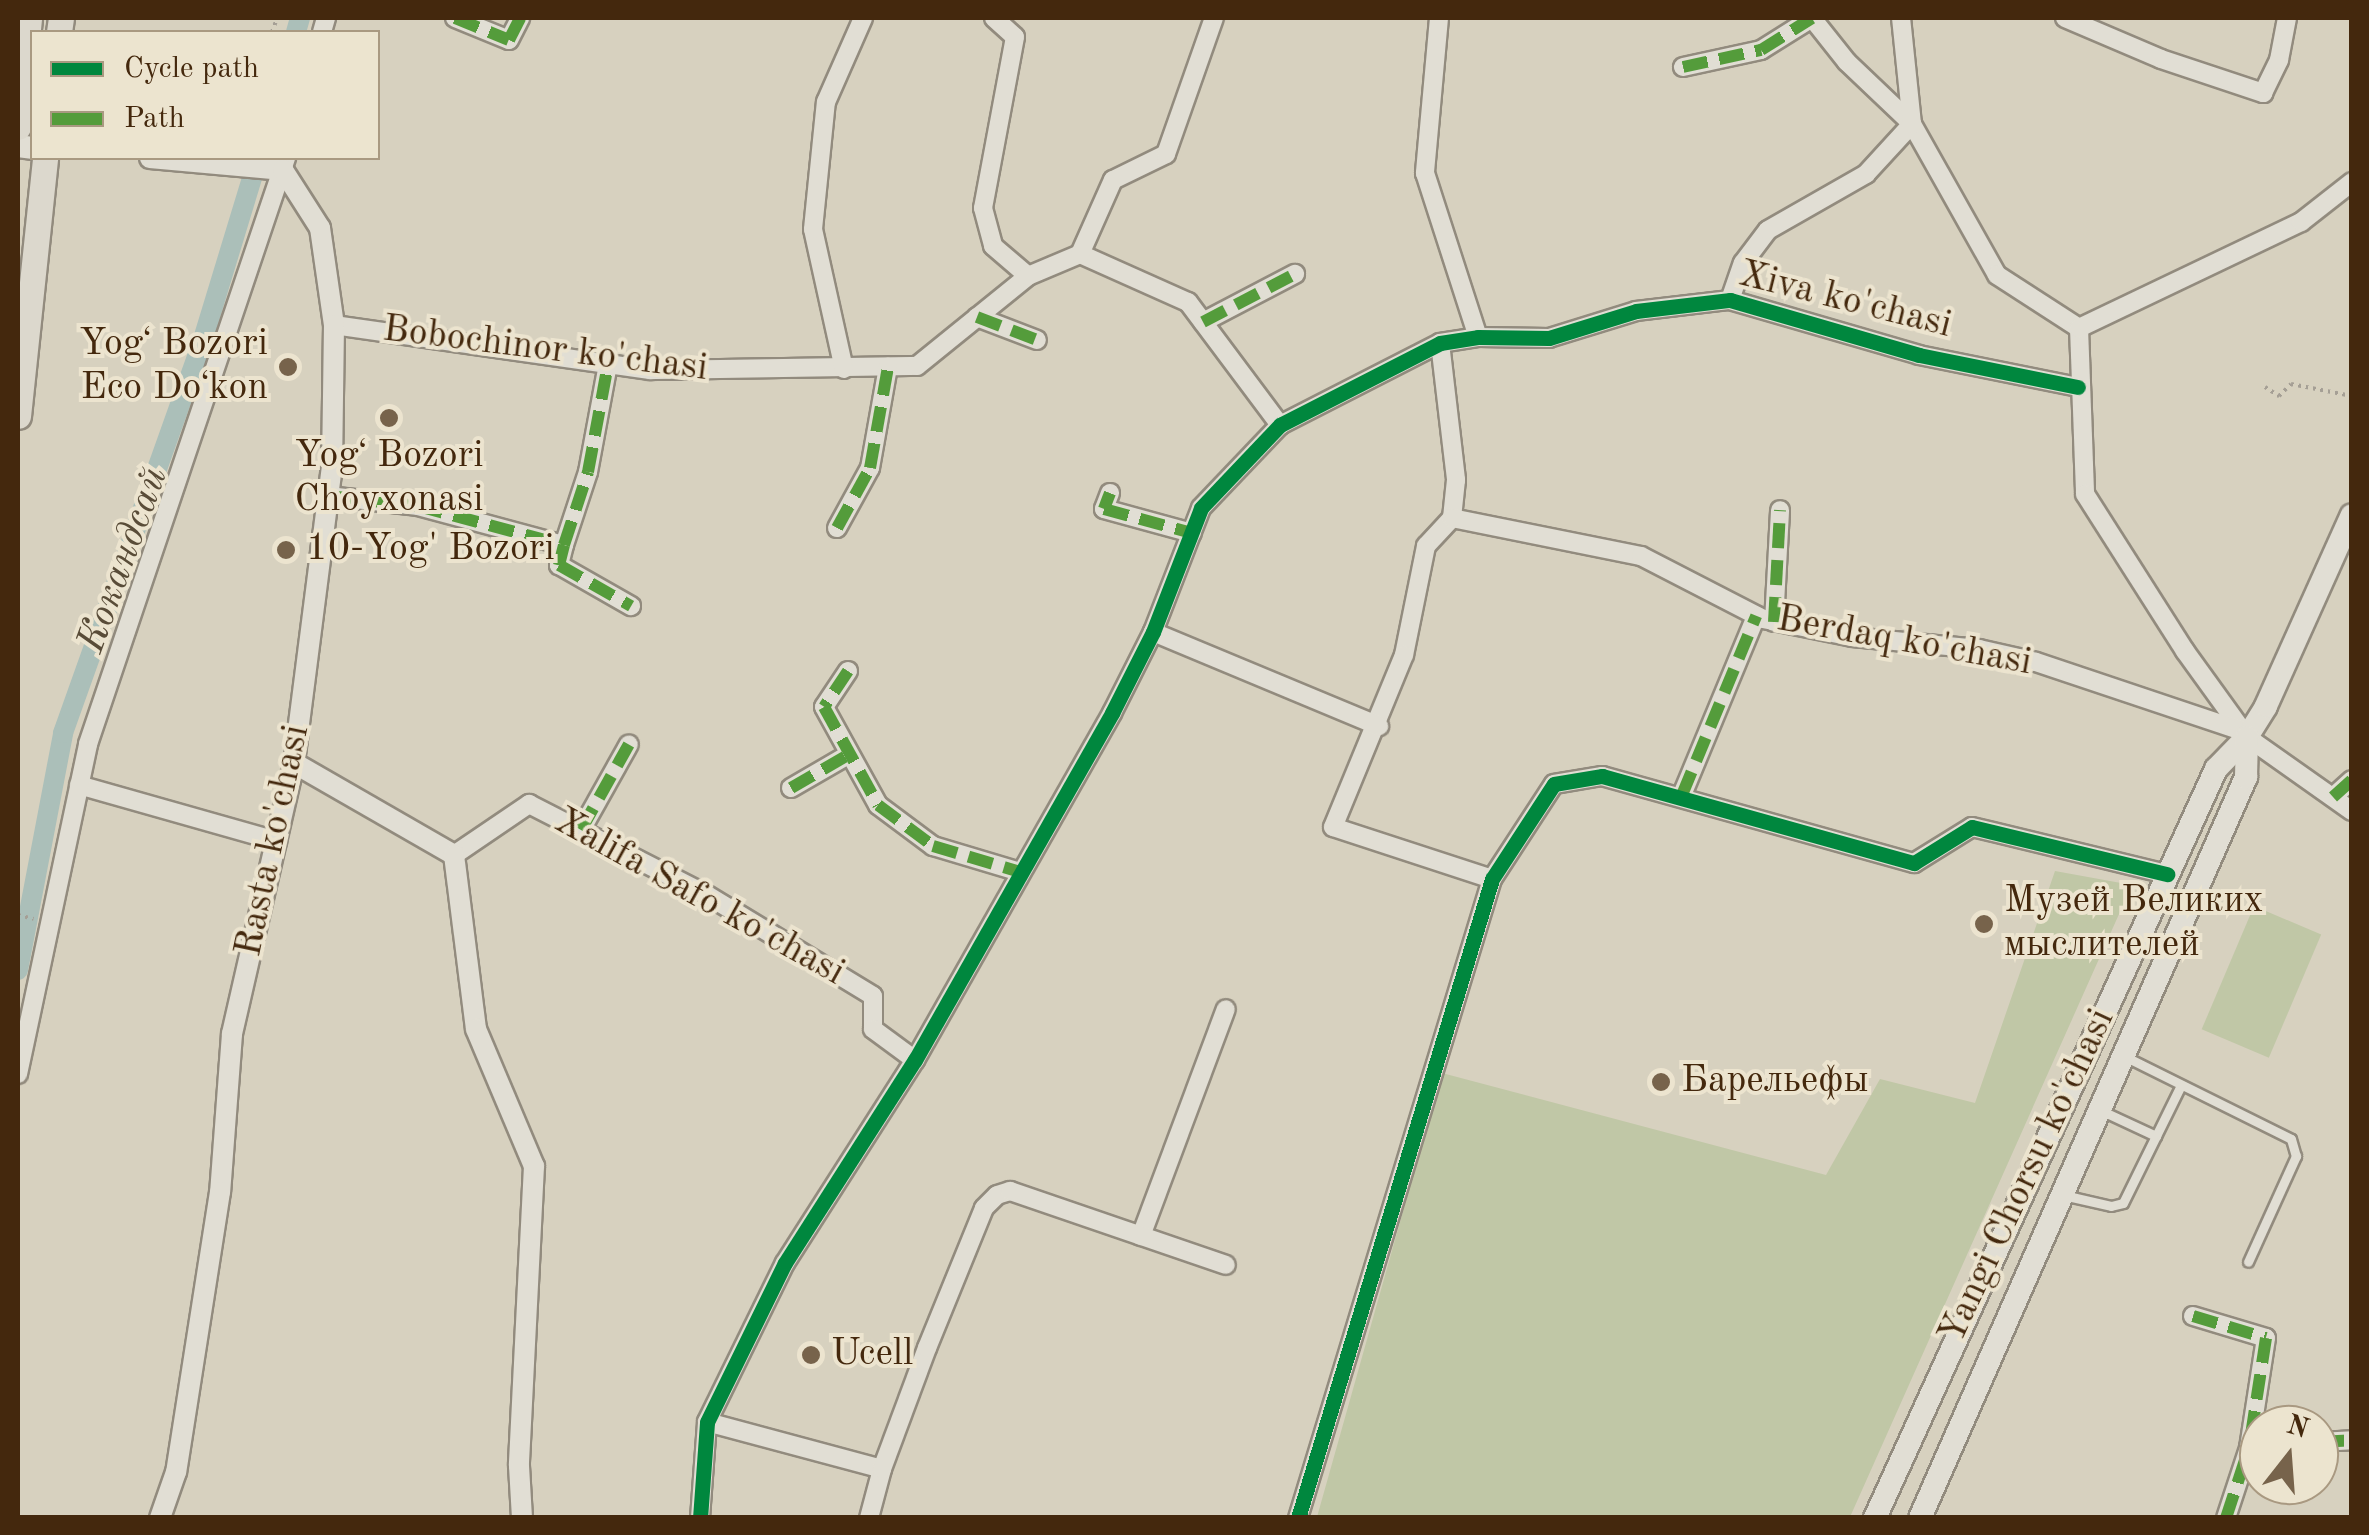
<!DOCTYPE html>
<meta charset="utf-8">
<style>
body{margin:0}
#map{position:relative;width:2369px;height:1535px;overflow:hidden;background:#d7d1bf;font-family:"Old Standard TT",serif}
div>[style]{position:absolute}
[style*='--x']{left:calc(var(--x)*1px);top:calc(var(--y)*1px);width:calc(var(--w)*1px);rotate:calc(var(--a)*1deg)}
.green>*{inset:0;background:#c0c7a6;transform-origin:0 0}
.canal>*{height:20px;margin:-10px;padding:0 10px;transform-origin:10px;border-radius:10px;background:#abbfb9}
.path>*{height:4px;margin-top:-2px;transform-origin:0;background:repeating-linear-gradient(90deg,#a59f95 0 2.5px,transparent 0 7.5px)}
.roads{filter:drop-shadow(2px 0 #928b7e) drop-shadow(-2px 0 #928b7e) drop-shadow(0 2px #928b7e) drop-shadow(0 -2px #928b7e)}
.service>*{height:9px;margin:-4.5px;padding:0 4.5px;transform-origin:4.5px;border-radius:4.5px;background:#e1ded4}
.minor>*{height:18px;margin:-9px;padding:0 9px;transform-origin:9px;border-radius:9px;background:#e1ded4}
.tertiary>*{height:20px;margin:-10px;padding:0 10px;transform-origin:10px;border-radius:10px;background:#e1ded4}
.secondary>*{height:22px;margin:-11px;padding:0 11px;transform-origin:11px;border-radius:11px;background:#e1ded4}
.primary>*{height:25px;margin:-12.5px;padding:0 12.5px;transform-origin:12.5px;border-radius:12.5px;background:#dcd8cd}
.quiet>*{height:12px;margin-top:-6px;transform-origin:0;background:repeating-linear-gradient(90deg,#549c3b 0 25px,transparent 0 37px)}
.cycleway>*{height:15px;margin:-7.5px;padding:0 7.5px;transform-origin:7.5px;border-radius:7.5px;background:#00873e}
.dots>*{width:28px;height:28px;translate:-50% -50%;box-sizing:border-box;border:5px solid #ece4cf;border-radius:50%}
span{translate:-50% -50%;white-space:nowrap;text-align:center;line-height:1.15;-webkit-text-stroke:8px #ece4cf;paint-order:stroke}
.street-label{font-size:38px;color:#44280d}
.poi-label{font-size:38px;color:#44280d}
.right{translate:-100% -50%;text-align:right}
.left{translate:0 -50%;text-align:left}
.water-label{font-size:40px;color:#594c38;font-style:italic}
.frame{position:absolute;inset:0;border:20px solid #44280d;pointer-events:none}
.legend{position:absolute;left:30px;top:30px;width:350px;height:130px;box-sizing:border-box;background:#ece4cf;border:2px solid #a99981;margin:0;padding:12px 18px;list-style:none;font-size:30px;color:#44280d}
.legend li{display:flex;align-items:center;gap:20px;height:50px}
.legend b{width:50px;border:2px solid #a99981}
.north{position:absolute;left:2239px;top:1405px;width:100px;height:100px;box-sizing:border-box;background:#ece4cf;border:2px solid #a99981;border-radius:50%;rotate:17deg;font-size:28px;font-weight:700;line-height:40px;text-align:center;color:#44280d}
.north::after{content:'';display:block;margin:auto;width:35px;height:45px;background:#77634b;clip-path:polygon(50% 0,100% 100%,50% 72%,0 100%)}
</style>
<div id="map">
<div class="green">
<div style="clip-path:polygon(2055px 871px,2132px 885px,1850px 1517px,1317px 1517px,1442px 1073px,1826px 1175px,1880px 1079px,1975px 1103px)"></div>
<div style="left:2254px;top:906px;width:73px;height:134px;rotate:23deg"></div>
</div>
<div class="canal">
<div style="--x:296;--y:32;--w:15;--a:-74"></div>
<div style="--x:18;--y:970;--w:241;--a:-79.2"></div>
<div style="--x:63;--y:733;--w:421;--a:-70.4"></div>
<div style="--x:204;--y:336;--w:186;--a:-73.1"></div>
</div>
<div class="path">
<div style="--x:272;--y:32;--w:15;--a:-70"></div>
<div style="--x:2265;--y:387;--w:17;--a:33"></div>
<div style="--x:2279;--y:396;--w:17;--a:-45"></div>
<div style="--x:2291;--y:384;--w:62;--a:11.1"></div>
<div style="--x:18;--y:915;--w:16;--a:14"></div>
</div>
<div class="roads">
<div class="service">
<div style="--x:2126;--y:1057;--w:184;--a:26.4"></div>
<div style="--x:2291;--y:1139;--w:18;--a:74"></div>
<div style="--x:2296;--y:1156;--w:116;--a:114.4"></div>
<div style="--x:2100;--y:1110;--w:62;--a:24.9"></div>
<div style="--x:2063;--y:1195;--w:49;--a:12.9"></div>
<div style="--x:2111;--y:1206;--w:12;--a:-14"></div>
<div style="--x:2123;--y:1203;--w:129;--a:-63.8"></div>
</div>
<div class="minor">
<div style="--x:455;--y:18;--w:58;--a:22.2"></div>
<div style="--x:509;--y:40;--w:25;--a:-63"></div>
<div style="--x:994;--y:18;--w:28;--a:42"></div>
<div style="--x:1015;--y:37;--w:174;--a:100.6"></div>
<div style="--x:983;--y:208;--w:39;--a:75"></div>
<div style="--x:993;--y:246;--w:46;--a:40.6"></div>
<div style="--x:1439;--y:18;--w:156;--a:95.2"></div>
<div style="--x:1425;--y:173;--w:172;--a:72.1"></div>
<div style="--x:1812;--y:18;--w:56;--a:51.5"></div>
<div style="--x:1847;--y:62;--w:90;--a:43.6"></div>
<div style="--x:1912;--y:124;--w:173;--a:60.6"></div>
<div style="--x:1997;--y:275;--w:98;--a:32.9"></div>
<div style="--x:2079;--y:328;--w:166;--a:87.9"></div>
<div style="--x:2085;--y:494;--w:186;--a:57.5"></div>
<div style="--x:2185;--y:651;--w:106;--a:54.2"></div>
<div style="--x:2247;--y:737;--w:128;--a:35.2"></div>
<div style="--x:2065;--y:18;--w:104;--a:23.1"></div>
<div style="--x:2161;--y:59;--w:108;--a:18.4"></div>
<div style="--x:2263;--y:93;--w:37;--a:-64"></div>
<div style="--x:2279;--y:60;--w:43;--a:-79.2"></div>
<div style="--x:322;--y:32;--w:15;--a:-74"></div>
<div style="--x:1683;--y:67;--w:80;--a:-12.3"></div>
<div style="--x:1761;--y:50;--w:60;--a:-32.1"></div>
<div style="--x:1080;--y:254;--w:118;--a:24"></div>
<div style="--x:1188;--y:302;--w:154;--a:53.2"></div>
<div style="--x:1730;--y:300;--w:39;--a:-71"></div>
<div style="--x:1743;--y:263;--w:41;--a:-52.9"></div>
<div style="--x:1768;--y:230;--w:113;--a:-29.7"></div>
<div style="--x:1866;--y:174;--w:68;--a:-47.4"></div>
<div style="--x:1912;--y:124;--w:107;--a:-95.9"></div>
<div style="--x:977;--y:317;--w:64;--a:21"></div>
<div style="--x:1203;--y:322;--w:104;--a:-27.6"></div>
<div style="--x:334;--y:325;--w:319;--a:8.1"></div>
<div style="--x:650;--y:370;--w:267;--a:-0.9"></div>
<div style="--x:917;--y:366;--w:143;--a:-39"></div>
<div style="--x:1028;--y:276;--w:56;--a:-22.9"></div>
<div style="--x:1080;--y:254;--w:81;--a:-66"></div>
<div style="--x:1113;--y:180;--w:59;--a:-26.1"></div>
<div style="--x:1166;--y:154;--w:144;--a:-70.6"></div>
<div style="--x:2079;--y:328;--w:246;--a:-25.5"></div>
<div style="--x:2301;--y:222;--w:65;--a:-38.1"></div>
<div style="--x:1440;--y:343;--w:138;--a:83.3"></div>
<div style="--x:1456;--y:480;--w:38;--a:96"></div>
<div style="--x:1452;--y:518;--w:38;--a:133"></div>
<div style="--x:1426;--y:546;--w:111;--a:101.4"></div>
<div style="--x:1404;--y:655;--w:186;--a:112.4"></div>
<div style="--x:1333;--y:827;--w:167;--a:18.1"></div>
<div style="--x:844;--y:369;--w:143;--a:-102.5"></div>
<div style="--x:813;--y:229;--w:128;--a:-84.2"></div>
<div style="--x:826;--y:102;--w:92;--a:-66.2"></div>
<div style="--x:1110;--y:493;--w:17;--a:111"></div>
<div style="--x:1104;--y:509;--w:91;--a:15.3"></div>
<div style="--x:328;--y:496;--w:91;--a:6.3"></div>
<div style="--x:418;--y:506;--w:151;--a:15"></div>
<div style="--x:564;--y:545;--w:21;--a:104"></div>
<div style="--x:559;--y:565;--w:83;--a:29.7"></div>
<div style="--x:1452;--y:518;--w:193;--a:11.4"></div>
<div style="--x:1641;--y:556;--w:137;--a:27.3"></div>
<div style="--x:1763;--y:619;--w:91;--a:11.4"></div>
<div style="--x:1852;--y:637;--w:128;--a:5.4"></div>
<div style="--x:1979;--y:649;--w:58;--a:12.8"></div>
<div style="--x:2036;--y:662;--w:220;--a:18.5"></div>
<div style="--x:837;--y:528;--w:68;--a:-61.2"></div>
<div style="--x:870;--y:468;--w:103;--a:-79.9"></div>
<div style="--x:564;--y:545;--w:77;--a:-71.8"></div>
<div style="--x:588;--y:472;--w:110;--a:-79.5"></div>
<div style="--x:1774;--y:622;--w:112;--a:-86.9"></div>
<div style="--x:1153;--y:632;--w:245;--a:22.6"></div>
<div style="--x:848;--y:671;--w:43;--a:123.7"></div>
<div style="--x:824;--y:707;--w:112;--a:61.1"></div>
<div style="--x:878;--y:805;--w:69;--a:36.7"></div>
<div style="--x:933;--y:846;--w:91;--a:16.6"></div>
<div style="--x:79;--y:785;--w:206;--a:15.8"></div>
<div style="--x:791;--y:788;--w:66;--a:-30.1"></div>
<div style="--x:1682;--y:795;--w:194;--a:-67.5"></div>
<div style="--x:2333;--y:797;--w:25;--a:-42"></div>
<div style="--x:581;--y:830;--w:98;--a:-60.8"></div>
<div style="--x:454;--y:855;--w:91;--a:-34.2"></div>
<div style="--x:529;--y:804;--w:200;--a:27.1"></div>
<div style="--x:707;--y:895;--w:194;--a:31.3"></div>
<div style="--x:873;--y:996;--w:33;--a:90"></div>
<div style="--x:873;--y:1029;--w:52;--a:36.4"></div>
<div style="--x:18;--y:1074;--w:337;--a:-78"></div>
<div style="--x:88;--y:744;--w:619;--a:-71.33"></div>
<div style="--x:1141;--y:1236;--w:242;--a:-69.5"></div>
<div style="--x:2193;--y:1316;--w:76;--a:16.8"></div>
<div style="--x:2266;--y:1338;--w:111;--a:98.8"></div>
<div style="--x:707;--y:1422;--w:181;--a:15"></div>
<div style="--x:2319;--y:1442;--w:33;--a:-3"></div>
<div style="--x:700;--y:1518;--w:96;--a:-85.8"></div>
<div style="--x:707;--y:1422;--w:177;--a:-63.9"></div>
<div style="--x:785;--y:1263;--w:241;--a:-57.4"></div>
<div style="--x:915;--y:1060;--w:399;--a:-60.4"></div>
<div style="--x:1112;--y:713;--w:91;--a:-63.2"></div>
<div style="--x:1153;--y:632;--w:133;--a:-68.8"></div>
<div style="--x:1201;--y:508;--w:115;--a:-46.4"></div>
<div style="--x:1280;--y:425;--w:180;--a:-27.1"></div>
<div style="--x:1440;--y:343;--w:38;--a:-9"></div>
<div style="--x:1478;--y:337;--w:71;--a:0.8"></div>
<div style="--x:1549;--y:338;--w:91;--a:-17.2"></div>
<div style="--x:1636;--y:311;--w:95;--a:-6.7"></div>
<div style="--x:1730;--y:300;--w:197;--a:16.2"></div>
<div style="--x:1919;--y:355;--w:162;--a:11.4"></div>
<div style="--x:869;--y:1518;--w:51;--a:-75.1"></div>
<div style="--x:882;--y:1469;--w:129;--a:-69.6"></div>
<div style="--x:927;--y:1348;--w:151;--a:-67.8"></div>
<div style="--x:984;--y:1208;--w:18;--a:-45"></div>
<div style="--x:997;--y:1195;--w:14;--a:-17"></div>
<div style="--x:1010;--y:1191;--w:228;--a:18.9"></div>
<div style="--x:1298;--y:1518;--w:668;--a:-73.11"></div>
<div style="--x:1492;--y:879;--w:113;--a:-56.9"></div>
<div style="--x:1554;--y:784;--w:49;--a:-9.5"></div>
<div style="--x:1602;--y:776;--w:324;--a:15.6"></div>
<div style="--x:1914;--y:863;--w:68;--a:-31.8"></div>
<div style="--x:1972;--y:827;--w:201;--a:13.6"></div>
<div style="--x:2226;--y:1518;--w:74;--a:-71.8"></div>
<div style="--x:2249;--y:1448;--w:10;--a:0"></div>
</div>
<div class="tertiary">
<div style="--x:150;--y:158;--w:134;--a:5.2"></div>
<div style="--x:283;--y:170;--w:69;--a:57.5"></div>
<div style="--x:320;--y:228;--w:98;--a:81.8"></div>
<div style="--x:334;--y:325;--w:141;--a:90.8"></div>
<div style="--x:332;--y:466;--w:299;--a:97.3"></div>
<div style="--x:294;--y:763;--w:278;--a:102.9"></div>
<div style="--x:232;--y:1034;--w:158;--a:94.3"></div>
<div style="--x:220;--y:1192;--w:283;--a:98.9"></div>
<div style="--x:176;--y:1472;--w:49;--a:109.2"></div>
<div style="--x:294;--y:763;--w:185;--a:29.9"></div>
<div style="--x:454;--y:855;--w:175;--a:82.8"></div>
<div style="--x:476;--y:1029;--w:149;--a:67.1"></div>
<div style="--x:534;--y:1166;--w:300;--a:92.9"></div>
<div style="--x:519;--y:1466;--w:52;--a:86.7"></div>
</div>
<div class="secondary">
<div style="--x:18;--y:146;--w:14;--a:8"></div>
<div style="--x:1875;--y:1518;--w:823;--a:-65.52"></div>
<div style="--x:2216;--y:769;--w:45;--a:-45.9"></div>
<div style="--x:2247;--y:737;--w:36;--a:-58"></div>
<div style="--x:2266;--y:706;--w:209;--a:-65.8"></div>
<div style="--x:1920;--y:1518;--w:810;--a:-66.25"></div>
<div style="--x:2246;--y:777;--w:40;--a:-88.6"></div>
</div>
<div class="primary">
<div style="--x:59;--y:32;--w:14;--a:-82"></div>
<div style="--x:18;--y:127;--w:110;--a:-84.2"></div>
<div style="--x:18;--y:416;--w:259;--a:-84"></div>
</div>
</div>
<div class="quiet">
<div style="--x:455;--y:18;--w:58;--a:22.2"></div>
<div style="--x:509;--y:40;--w:25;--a:-63"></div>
<div style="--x:1683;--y:67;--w:80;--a:-12.3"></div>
<div style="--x:1761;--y:50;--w:60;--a:-32.1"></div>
<div style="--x:977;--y:317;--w:64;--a:21"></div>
<div style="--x:1203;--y:322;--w:104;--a:-27.6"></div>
<div style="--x:1110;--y:493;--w:17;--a:111"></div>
<div style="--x:1104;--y:509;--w:91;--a:15.3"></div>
<div style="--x:328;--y:496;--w:91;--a:6.3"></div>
<div style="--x:418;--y:506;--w:151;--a:15"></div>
<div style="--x:564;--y:545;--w:21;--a:104"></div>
<div style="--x:559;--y:565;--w:83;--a:29.7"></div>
<div style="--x:837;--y:528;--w:68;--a:-61.2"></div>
<div style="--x:870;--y:468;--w:103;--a:-79.9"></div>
<div style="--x:564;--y:545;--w:77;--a:-71.8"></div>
<div style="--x:588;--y:472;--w:110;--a:-79.5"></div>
<div style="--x:1774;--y:622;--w:112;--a:-86.9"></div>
<div style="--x:848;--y:671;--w:43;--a:123.7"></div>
<div style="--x:824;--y:707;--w:112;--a:61.1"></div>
<div style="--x:878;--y:805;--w:69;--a:36.7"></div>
<div style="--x:933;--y:846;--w:91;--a:16.6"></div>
<div style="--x:791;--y:788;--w:66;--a:-30.1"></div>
<div style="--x:1682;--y:795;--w:194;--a:-67.5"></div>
<div style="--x:2333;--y:797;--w:25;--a:-42"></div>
<div style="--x:581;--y:830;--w:98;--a:-60.8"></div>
<div style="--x:2193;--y:1316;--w:76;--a:16.8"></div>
<div style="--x:2266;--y:1338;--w:111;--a:98.8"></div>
<div style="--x:2319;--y:1442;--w:33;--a:-3"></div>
<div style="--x:2226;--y:1518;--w:74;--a:-71.8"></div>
<div style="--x:2249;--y:1448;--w:10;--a:0"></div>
</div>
<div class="cycleway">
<div style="--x:700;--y:1518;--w:96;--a:-85.8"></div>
<div style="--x:707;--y:1422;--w:177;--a:-63.9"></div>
<div style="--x:785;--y:1263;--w:241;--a:-57.4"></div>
<div style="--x:915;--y:1060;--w:399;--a:-60.4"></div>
<div style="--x:1112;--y:713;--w:91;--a:-63.2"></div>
<div style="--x:1153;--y:632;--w:133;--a:-68.8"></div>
<div style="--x:1201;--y:508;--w:115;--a:-46.4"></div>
<div style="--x:1280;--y:425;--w:180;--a:-27.1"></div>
<div style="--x:1440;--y:343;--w:38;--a:-9"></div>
<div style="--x:1478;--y:337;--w:71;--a:0.8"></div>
<div style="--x:1549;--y:338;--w:91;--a:-17.2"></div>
<div style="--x:1636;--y:311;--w:95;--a:-6.7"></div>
<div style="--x:1730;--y:300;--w:197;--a:16.2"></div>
<div style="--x:1919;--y:355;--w:162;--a:11.4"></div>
<div style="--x:1298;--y:1518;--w:668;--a:-73.11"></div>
<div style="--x:1492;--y:879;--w:113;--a:-56.9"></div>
<div style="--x:1554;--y:784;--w:49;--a:-9.5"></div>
<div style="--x:1602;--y:776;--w:324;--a:15.6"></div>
<div style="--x:1914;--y:863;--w:68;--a:-31.8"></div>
<div style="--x:1972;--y:827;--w:201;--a:13.6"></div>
</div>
<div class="dots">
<div style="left:288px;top:367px;background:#77634b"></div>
<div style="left:389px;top:418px;background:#77634b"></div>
<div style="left:286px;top:550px;background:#77634b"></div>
<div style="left:1984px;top:924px;background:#77634b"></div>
<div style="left:1661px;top:1082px;background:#77634b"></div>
<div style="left:811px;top:1355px;background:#77634b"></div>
</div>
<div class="street-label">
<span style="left:1845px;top:301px;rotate:14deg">Xiva ko'chasi</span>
<span style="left:545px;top:350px;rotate:7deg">Bobochinor ko'chasi</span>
<span style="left:1904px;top:642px;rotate:10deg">Berdaq ko'chasi</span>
<span style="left:274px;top:841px;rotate:-78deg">Rasta ko'chasi</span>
<span style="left:699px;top:898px;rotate:29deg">Xalifa Safo ko'chasi</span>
<span style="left:2028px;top:1177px;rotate:-65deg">Yangi Chorsu ko'chasi</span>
</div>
<div class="poi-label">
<span class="right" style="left:268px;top:367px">Yogʻ Bozori<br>Eco Doʻkon</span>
<span style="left:389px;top:479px">Yogʻ Bozori<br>Choyxonasi</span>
<span class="left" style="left:306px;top:550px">10-Yog' Bozori</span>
<span class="left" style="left:2004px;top:924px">Музей Великих<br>мыслителей</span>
<span class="left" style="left:1681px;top:1082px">Барельефы</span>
<span class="left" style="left:831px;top:1355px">Ucell</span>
</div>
<div class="water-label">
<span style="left:124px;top:560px;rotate:-70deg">Кокандсай</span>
</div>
<div class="frame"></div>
<ul class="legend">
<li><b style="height:12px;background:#00873e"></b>Cycle path</li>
<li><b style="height:12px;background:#549c3b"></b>Path</li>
</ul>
<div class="north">N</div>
</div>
